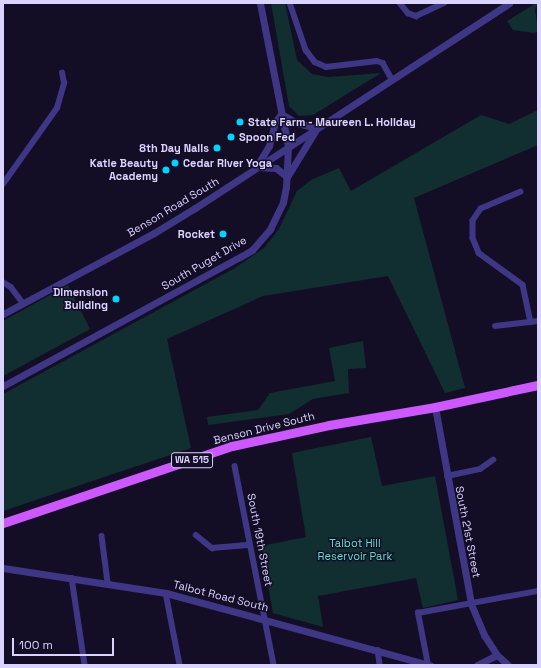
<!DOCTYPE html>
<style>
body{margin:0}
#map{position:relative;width:541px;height:668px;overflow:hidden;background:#130e26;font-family:"Space Grotesk",sans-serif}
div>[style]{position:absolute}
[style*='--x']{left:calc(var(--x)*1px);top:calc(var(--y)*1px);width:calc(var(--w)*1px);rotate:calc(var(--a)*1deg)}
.green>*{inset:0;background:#112f30}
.minor>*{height:5.5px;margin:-2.75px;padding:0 2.75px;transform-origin:2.75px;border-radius:2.75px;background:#3f3786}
.tertiary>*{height:7px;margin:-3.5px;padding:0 3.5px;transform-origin:3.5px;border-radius:3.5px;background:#3f3786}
.primary>*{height:9px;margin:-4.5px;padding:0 4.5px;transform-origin:4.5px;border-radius:4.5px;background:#cc59ff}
.dots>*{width:11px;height:11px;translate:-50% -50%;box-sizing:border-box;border:2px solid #130e26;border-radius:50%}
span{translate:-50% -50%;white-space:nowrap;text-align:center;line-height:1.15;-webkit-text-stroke:3px #130e26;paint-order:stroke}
.shield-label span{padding:1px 3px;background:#130e26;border:1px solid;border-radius:3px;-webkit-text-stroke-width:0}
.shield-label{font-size:10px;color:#dad2ff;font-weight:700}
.poi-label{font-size:11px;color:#dad2ff;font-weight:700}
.left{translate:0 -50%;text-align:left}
.right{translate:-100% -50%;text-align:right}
.street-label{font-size:11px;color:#dad2ff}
.park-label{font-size:11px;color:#59e4ca}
.frame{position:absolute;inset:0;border:4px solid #dad2ff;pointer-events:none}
.scale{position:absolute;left:12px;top:638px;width:102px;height:18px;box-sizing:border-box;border:2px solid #dad2ff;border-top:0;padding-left:5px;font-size:12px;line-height:14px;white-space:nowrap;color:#dad2ff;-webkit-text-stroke:3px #130e26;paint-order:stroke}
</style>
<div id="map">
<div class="green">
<div style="clip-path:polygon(271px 3px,285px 3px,297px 60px,312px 74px,328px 77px,381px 73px,313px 115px,299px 116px,289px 106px)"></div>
<div style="clip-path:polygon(536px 3px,538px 3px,535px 10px,538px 31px,534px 33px,513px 30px,507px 21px)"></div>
<div style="clip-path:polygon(538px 110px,538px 145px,414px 198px,465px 388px,445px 393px,388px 276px,263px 296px,167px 339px,191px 448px,3px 511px,3px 394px,235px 268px,264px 248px,279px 229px,297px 191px,311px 180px,339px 168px,351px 191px,481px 115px,509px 124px)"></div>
<div style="clip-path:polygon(68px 285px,90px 329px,3px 376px,3px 321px)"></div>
<div style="clip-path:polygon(363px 341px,366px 368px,348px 369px,349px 393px,313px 399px,289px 414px,208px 425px,207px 417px,258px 410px,270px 393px,335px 381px,329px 348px)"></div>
<div style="clip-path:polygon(371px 437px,382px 486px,435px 476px,458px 600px,423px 608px,416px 578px,318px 596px,323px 627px,273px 613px,261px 546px,306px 537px,292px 453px)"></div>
</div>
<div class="minor">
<div style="--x:290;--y:3;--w:50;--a:71.2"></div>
<div style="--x:306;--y:50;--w:15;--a:53"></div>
<div style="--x:315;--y:62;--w:12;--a:24"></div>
<div style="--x:326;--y:67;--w:51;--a:-6.7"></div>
<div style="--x:377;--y:61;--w:6;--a:18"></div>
<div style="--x:383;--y:63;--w:18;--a:61"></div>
<div style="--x:400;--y:3;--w:13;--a:51"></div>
<div style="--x:408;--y:13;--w:9;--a:21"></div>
<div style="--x:416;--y:16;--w:31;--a:-25"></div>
<div style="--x:3;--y:184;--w:93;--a:-54.6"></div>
<div style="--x:57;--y:108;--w:26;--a:-74"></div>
<div style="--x:64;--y:83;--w:10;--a:-101"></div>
<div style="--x:521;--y:192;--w:43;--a:157"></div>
<div style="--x:481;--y:209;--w:14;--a:124"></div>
<div style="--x:473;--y:221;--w:17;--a:90"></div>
<div style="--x:473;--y:238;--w:16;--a:68"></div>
<div style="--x:479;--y:253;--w:54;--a:36"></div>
<div style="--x:523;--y:285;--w:38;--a:78"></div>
<div style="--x:3;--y:282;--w:9;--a:32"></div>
<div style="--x:11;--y:287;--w:20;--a:53"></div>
<div style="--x:495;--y:326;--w:43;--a:-6.6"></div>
<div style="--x:235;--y:466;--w:203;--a:78.9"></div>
<div style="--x:447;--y:476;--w:34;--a:-12"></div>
<div style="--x:480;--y:469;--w:16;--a:-35"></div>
<div style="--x:196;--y:535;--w:21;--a:39"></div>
<div style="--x:212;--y:548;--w:38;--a:-5"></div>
<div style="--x:102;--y:536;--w:47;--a:82.7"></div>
<div style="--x:72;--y:578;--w:88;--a:81.5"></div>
<div style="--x:166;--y:593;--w:73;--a:79"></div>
<div style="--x:378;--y:650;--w:15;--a:82"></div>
<div style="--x:428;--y:665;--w:53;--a:-100.9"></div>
<div style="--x:418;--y:613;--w:122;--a:-10.4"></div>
</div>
<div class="tertiary">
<div style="--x:281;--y:114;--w:18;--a:29"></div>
<div style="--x:297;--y:123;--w:21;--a:14"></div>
<div style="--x:258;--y:164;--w:21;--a:-59"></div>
<div style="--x:269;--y:146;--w:25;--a:-76"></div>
<div style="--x:275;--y:122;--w:10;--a:-53"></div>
<div style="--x:257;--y:167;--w:19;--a:3"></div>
<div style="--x:276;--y:168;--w:14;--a:39"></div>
<div style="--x:287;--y:177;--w:57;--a:-58.5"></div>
<div style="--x:3;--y:314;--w:171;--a:-28.2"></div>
<div style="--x:154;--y:233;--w:48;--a:-31.4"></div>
<div style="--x:195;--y:208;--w:375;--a:-33.1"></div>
<div style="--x:3;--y:386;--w:270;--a:-28.6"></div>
<div style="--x:240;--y:257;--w:14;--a:-30"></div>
<div style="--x:252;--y:250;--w:28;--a:-49"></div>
<div style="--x:270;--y:229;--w:30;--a:-64"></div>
<div style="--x:283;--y:202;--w:15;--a:-79"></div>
<div style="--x:286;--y:187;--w:41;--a:-87.2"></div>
<div style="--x:288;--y:146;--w:146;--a:-101.1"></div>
<div style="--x:435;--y:407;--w:200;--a:79.6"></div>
<div style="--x:471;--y:604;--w:34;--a:67"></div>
<div style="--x:484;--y:635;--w:24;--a:57"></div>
<div style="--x:497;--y:655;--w:15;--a:42"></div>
<div style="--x:3;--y:568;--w:165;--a:8.7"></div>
<div style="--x:166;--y:593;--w:274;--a:15.3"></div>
<div style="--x:477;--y:665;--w:22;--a:-27"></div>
</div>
<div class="primary">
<div style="--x:3;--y:523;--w:242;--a:-18.6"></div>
<div style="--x:232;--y:446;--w:99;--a:-12.2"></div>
<div style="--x:329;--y:425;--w:108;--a:-9.6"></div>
<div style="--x:435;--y:407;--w:105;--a:-12.1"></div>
</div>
<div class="dots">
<div style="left:240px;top:122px;background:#00d4fd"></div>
<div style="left:231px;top:137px;background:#00d4fd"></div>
<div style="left:217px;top:148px;background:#00d4fd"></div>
<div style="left:175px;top:163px;background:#00d4fd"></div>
<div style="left:166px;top:170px;background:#00d4fd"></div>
<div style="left:223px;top:234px;background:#00d4fd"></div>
<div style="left:116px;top:299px;background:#00d4fd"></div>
</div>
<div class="shield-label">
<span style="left:192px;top:460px">WA 515</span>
</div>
<div class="poi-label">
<span class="left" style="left:248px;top:122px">State Farm - Maureen L. Holiday</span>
<span class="left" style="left:239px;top:137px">Spoon Fed</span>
<span class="right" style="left:209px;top:148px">8th Day Nails</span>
<span class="left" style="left:183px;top:163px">Cedar River Yoga</span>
<span class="right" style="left:158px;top:170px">Katie Beauty<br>Academy</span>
<span class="right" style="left:215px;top:234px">Rocket</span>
<span class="right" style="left:108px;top:299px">Dimension<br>Building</span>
</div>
<div class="street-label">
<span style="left:173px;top:207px;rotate:-31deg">Benson Road South</span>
<span style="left:204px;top:263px;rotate:-30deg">South Puget Drive</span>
<span style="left:264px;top:428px;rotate:-14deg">Benson Drive South</span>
<span style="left:468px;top:532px;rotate:79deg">South 21st Street</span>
<span style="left:260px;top:540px;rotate:79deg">South 19th Street</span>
<span style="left:221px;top:596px;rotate:14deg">Talbot Road South</span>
</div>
<div class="park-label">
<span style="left:355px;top:550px">Talbot Hill<br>Reservoir Park</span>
</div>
<div class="frame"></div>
<div class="scale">100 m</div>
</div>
